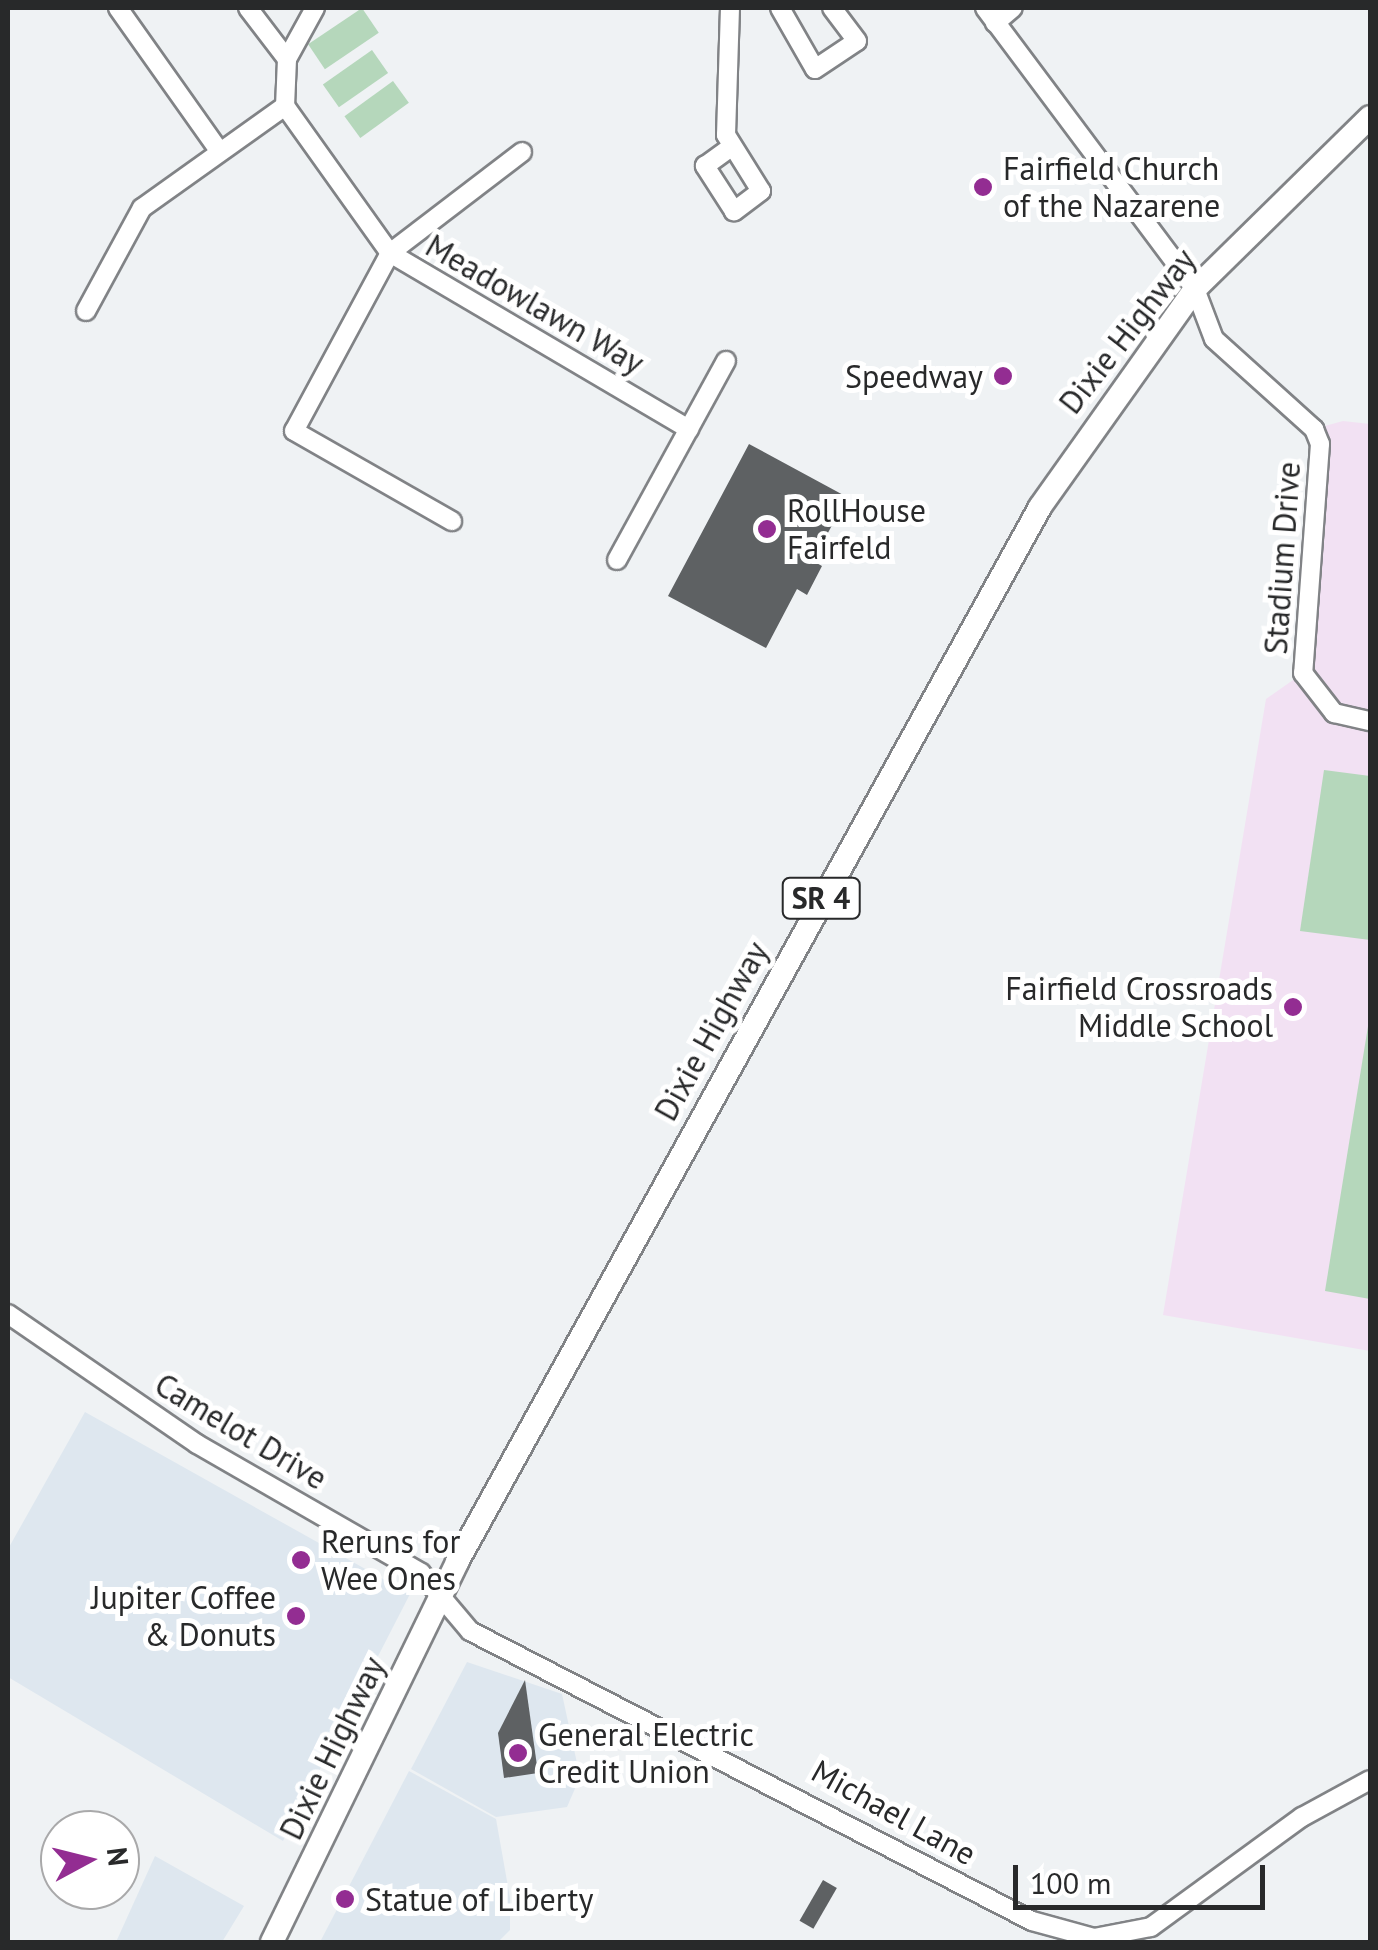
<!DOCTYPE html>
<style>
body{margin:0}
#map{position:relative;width:1378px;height:1950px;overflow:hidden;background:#eff2f4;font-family:"PT Sans",sans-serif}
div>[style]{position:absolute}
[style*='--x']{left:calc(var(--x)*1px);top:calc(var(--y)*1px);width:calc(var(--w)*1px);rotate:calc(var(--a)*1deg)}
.built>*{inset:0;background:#dee7ef}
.education>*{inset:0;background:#f2e1f3}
.green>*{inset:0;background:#b5d7bb;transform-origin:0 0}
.building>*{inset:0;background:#5e6163;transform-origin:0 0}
.roads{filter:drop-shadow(2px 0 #818386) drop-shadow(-2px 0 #818386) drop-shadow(0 2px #818386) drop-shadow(0 -2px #818386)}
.minor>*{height:18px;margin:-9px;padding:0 9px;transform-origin:9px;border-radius:9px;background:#fff}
.major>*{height:22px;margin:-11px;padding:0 11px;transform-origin:11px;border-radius:11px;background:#fff}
.dots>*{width:28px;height:28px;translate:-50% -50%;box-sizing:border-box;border:5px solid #fff;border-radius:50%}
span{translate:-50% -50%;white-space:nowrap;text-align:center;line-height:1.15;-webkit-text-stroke:10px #fff;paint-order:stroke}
.shield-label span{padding:2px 8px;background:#fff;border:2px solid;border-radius:8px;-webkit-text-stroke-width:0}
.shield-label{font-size:30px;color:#28292a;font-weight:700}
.poi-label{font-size:32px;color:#28292a}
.left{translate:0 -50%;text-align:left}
.right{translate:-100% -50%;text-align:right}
.street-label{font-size:32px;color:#28292a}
.frame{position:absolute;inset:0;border:10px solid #28292a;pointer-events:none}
.north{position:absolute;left:40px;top:1810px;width:100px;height:100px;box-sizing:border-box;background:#fff;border:2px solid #a9a9aa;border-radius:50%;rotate:83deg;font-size:28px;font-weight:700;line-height:40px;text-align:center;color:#28292a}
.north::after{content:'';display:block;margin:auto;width:35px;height:45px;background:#932d92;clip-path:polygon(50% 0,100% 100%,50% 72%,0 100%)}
.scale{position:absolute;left:1013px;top:1865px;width:252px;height:45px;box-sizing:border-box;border:5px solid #28292a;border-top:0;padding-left:12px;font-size:30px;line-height:35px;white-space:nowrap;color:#28292a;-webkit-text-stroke:8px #fff;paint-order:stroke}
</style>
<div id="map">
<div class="built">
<div style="clip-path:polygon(85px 1412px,410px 1594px,283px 1841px,8px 1677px,8px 1549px)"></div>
<div style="clip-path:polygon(467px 1662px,562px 1694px,580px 1777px,567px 1807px,496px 1817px,411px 1769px)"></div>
<div style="clip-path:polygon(409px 1771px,496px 1819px,510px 1898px,510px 1930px,498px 1942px,320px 1942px)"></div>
<div style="clip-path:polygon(155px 1856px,244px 1906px,222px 1942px,116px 1942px)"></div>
</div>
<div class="education">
<div style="clip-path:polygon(1343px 421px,1370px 424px,1370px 1351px,1163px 1315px,1266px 699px,1303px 673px,1314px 429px)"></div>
</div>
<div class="green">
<div style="left:362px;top:8px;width:30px;height:65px;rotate:56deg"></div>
<div style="left:372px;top:50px;width:28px;height:60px;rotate:55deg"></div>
<div style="left:393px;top:81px;width:27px;height:60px;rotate:54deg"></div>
<div style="clip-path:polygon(1324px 770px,1370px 776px,1370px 940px,1300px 931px)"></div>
<div style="clip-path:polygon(1370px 1014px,1370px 1299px,1325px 1291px)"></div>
</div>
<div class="building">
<div style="clip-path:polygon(749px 444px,847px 497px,813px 561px,822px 566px,807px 595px,797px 589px,766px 648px,668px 596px)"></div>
<div style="clip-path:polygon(525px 1680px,538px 1773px,504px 1778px,498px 1733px)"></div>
<div style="left:823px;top:1880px;width:16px;height:47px;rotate:30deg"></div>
</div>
<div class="roads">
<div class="minor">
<div style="--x:118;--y:8;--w:176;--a:54.7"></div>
<div style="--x:248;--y:8;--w:64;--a:52.6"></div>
<div style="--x:315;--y:8;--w:58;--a:118.8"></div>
<div style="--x:287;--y:59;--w:47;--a:92.4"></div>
<div style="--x:285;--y:106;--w:181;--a:54.5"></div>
<div style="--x:390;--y:253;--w:202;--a:118.3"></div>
<div style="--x:294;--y:431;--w:182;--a:29.7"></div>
<div style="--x:730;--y:8;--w:127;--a:91.8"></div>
<div style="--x:726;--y:135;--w:66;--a:58"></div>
<div style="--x:761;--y:191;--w:34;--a:143"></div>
<div style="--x:734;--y:211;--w:54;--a:-122.8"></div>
<div style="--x:705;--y:166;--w:32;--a:-36"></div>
<div style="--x:780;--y:8;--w:70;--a:60.2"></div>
<div style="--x:815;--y:69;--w:50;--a:-33.7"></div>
<div style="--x:857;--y:41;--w:41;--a:-127.1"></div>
<div style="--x:985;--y:8;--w:351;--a:53.2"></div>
<div style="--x:1195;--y:289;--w:53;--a:69.2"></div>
<div style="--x:1214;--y:339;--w:135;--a:42"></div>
<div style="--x:1314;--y:429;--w:16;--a:68"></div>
<div style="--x:1320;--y:444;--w:230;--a:94.2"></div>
<div style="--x:1303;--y:673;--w:51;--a:52.2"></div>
<div style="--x:1334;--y:713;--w:37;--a:13"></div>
<div style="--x:995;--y:23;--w:23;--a:-40"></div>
<div style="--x:522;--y:152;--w:166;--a:142.6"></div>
<div style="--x:390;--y:253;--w:347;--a:30.5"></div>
<div style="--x:86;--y:311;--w:117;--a:-61.5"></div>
<div style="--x:142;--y:208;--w:176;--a:-35.5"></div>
<div style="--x:617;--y:560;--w:227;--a:-61.3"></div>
<div style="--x:8;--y:1314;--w:229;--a:34.5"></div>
<div style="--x:197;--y:1444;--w:258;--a:29.9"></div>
<div style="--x:421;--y:1573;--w:76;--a:49.8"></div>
<div style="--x:470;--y:1631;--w:632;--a:27.29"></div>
<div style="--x:1032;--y:1921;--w:64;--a:15.3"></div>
<div style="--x:1094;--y:1938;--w:58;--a:-10.9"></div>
<div style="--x:1151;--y:1927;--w:187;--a:-36.1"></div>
<div style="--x:1302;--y:1817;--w:77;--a:-28.6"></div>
</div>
<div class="major">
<div style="--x:272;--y:1942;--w:423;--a:-64"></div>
<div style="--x:457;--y:1562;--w:1205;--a:-61.07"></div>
<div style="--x:1040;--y:507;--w:267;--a:-54.6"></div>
<div style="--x:1195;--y:289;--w:245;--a:-44.5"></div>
</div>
</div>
<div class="dots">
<div style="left:983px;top:187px;background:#932d92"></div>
<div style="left:1003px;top:376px;background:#932d92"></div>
<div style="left:767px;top:529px;background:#932d92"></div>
<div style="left:1293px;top:1007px;background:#932d92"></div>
<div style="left:301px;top:1560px;background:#932d92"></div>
<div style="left:296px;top:1616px;background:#932d92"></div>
<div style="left:518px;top:1753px;background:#932d92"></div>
<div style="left:345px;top:1899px;background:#932d92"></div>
</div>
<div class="shield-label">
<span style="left:821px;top:898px">SR 4</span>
</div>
<div class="poi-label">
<span class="left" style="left:1003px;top:187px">Fairfield Church<br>of the Nazarene</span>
<span class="right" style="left:983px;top:376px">Speedway</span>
<span class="left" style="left:787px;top:529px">RollHouse<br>Fairfeld</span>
<span class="right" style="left:1273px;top:1007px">Fairfield Crossroads<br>Middle School</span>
<span class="left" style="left:321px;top:1560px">Reruns for<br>Wee Ones</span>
<span class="right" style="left:276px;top:1616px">Jupiter Coffee<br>&amp; Donuts</span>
<span class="left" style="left:538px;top:1753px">General Electric<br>Credit Union</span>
<span class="left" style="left:365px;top:1899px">Statue of Liberty</span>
</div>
<div class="street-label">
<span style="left:535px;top:304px;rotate:30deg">Meadowlawn Way</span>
<span style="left:1127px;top:331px;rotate:-52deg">Dixie Highway</span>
<span style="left:1282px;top:558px;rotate:-86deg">Stadium Drive</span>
<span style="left:711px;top:1031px;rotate:-61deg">Dixie Highway</span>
<span style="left:241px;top:1431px;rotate:31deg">Camelot Drive</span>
<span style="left:332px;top:1748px;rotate:-64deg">Dixie Highway</span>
<span style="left:894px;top:1812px;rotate:29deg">Michael Lane</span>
</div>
<div class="frame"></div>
<div class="north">N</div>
<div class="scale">100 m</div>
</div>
